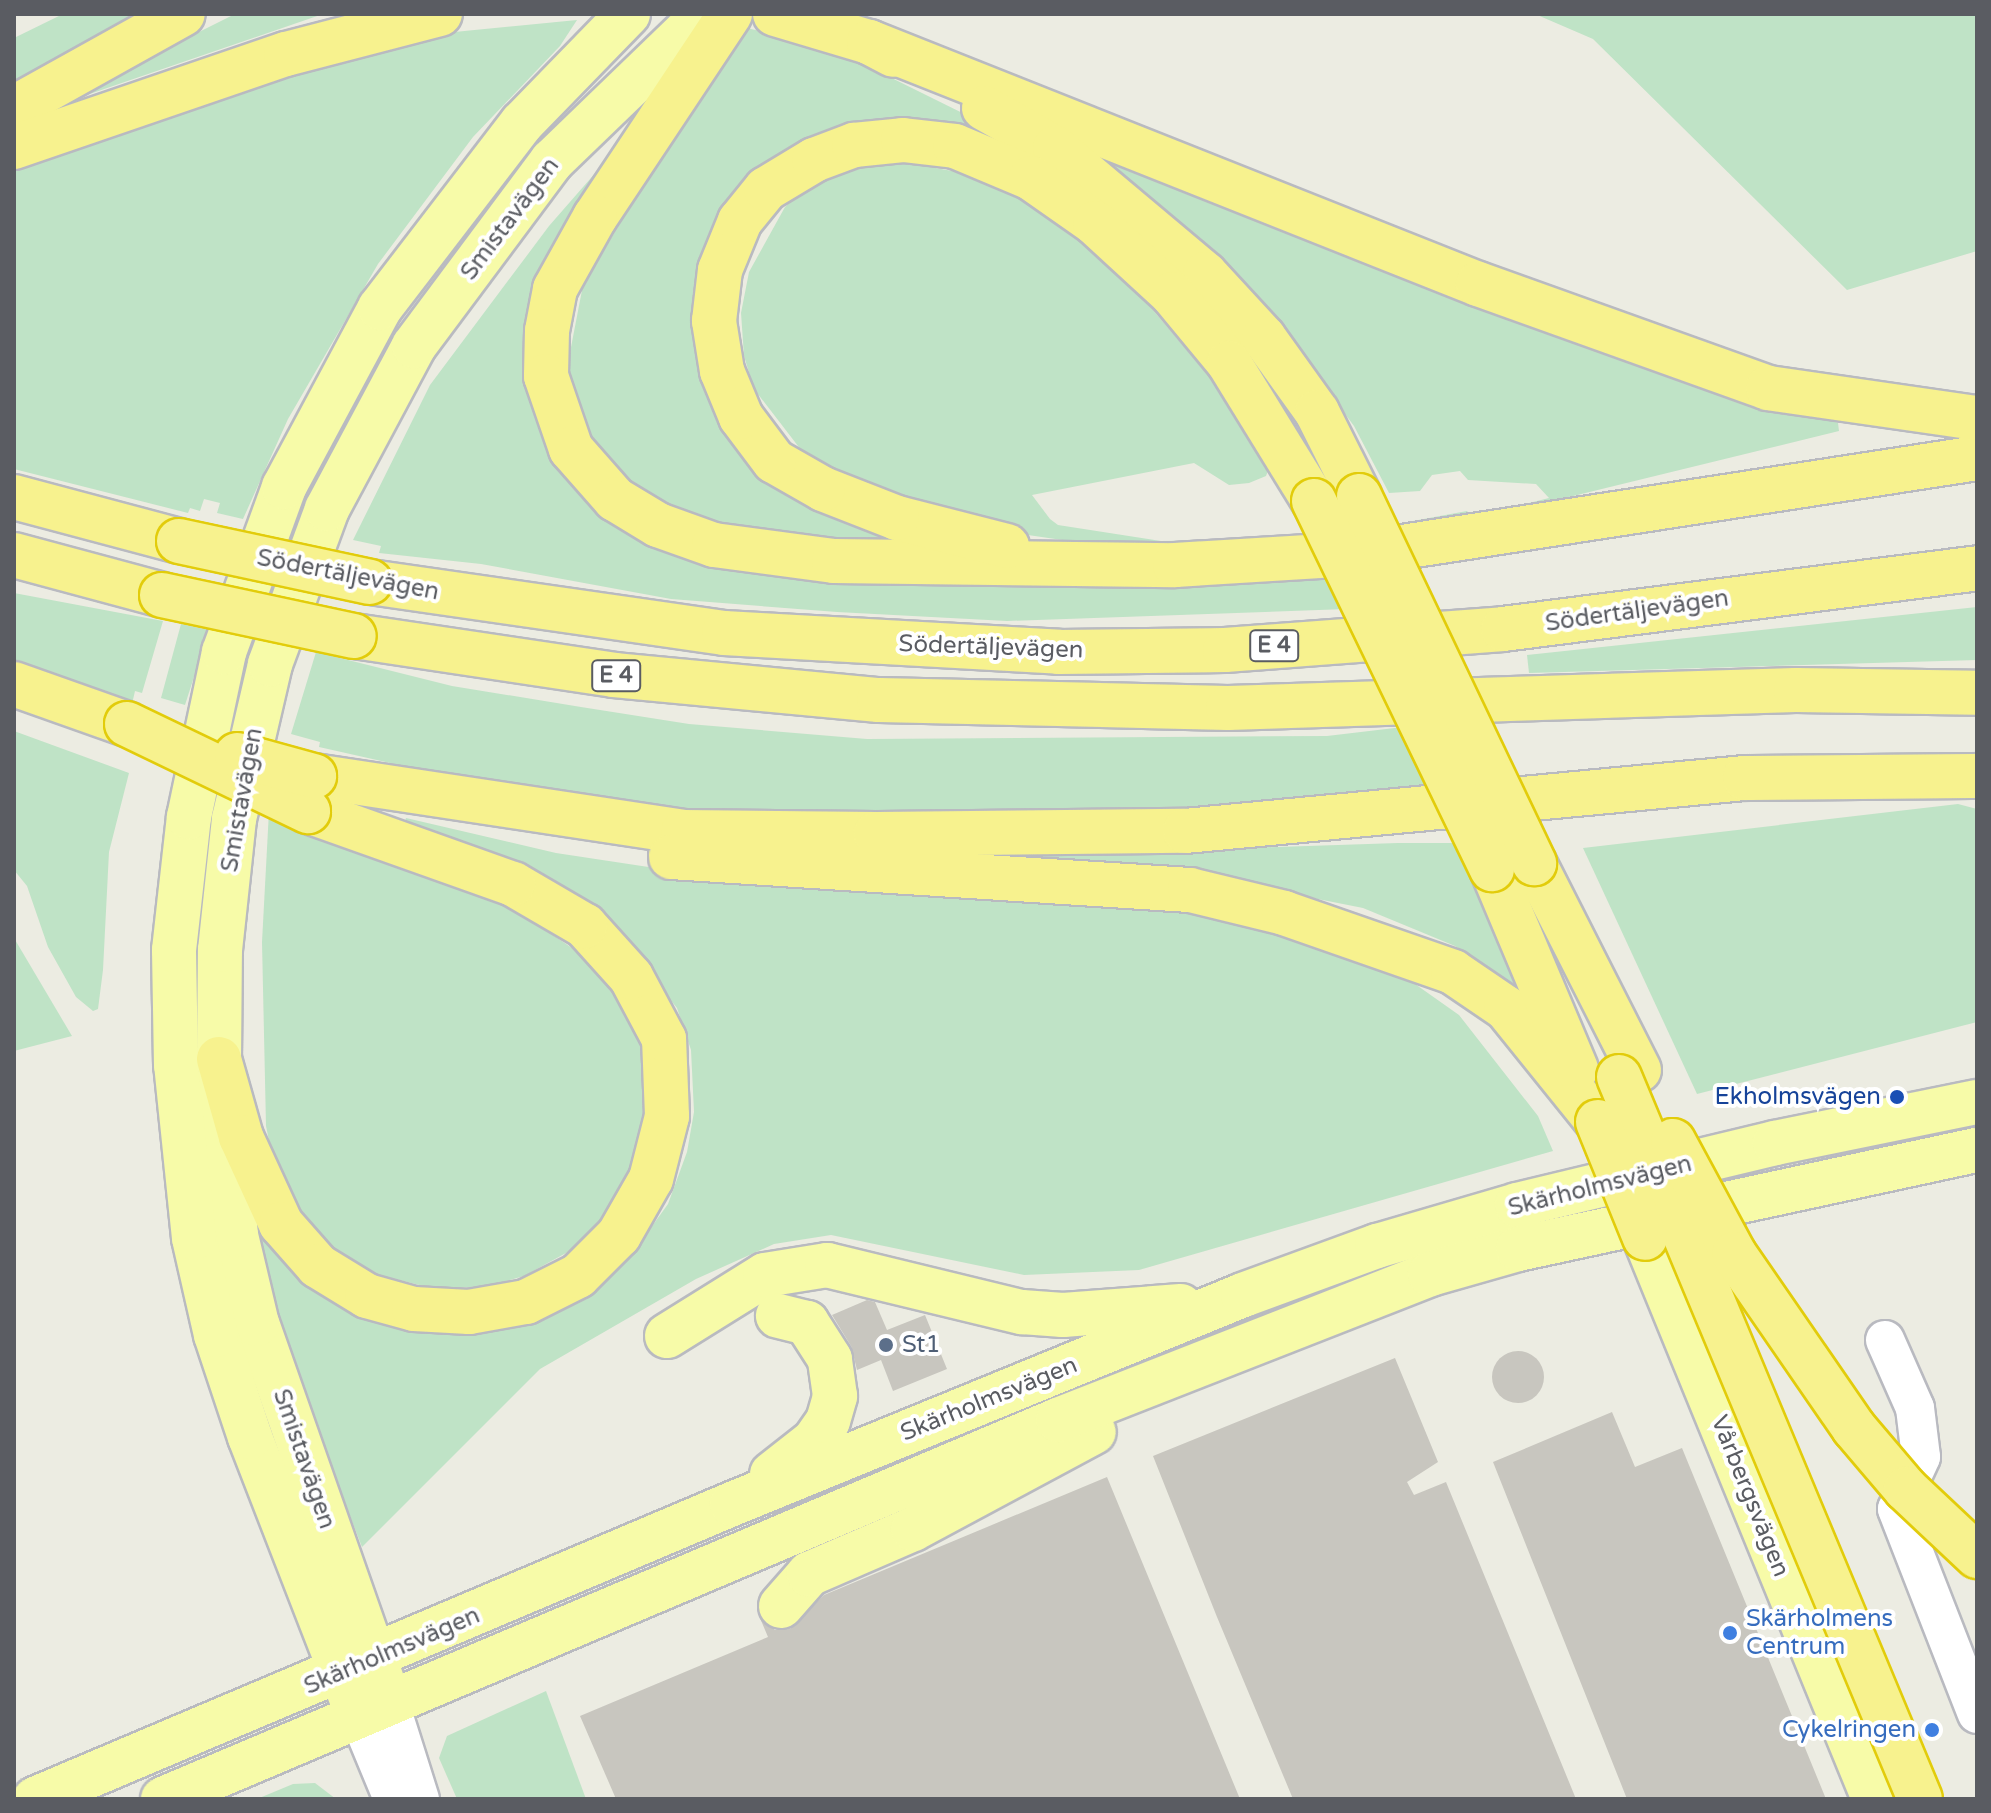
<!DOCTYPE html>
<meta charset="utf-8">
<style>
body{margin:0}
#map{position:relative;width:1991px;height:1813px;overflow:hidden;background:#ecece2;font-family:"Varela Round",sans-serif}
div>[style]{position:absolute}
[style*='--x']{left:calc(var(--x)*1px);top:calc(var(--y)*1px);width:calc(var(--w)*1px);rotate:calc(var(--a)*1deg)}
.green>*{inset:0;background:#bfe3c6}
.building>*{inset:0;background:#c8c6bf}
.round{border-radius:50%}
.roads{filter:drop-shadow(2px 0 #b9bac0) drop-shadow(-2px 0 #b9bac0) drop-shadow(0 2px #b9bac0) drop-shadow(0 -2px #b9bac0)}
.minor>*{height:38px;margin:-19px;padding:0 19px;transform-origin:19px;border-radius:19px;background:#fff}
.major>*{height:44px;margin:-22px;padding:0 22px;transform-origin:22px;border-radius:22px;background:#f7fba8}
.highway>*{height:44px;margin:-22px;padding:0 22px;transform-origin:22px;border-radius:22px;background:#f7f28e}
.bridges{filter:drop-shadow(2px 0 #e2cc0b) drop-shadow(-2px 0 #e2cc0b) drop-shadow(0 2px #e2cc0b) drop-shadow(0 -2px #e2cc0b)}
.highway-bridge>*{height:44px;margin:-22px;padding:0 22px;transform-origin:22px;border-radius:22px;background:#f7f28e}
.dots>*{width:22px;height:22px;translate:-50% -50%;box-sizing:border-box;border:4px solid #fff;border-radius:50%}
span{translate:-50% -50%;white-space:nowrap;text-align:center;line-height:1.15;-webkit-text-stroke:8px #fff;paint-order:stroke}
.shield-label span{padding:2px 6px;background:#fff;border:2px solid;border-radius:6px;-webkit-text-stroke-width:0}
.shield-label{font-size:22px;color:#5a5c62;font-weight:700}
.street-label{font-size:24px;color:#5a5c62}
.transit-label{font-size:24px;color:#164399}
.right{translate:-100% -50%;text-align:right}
.service-label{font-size:24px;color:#4e5e75}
.left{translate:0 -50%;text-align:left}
.shop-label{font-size:24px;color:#366cbe}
.frame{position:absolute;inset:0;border:16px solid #5a5c62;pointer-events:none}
</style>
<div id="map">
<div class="green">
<div style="clip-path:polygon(63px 14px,143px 14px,14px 87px,14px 38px)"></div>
<div style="clip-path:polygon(235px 14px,323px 14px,78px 98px,135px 64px)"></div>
<div style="clip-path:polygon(1535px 14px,1977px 14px,1977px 251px,1847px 290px,1593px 39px)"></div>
<div style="clip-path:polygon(577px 20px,560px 46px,473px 137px,378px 264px,288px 419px,243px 519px,217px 513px,220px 503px,204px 499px,200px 511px,190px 508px,188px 513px,14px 469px,14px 166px,271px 77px,424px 35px)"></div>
<div style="clip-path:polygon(738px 26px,829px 47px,1027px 145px,1021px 154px,974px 132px,928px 121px,859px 121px,814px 138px,738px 197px,725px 421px,929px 547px,728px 534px,636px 491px,602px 455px,579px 414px,567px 368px,583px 285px)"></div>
<div style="clip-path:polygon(659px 100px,535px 371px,676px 546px,1329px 573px,1347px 609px,1007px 621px,837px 612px,671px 599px,481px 564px,379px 553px,381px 546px,353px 540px,430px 385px,549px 226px)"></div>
<div style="clip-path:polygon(1046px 120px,1756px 402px,1830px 420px,1838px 423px,1839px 431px,1409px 536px,1402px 523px,1467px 511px,1472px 517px,1549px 498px,1536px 484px,1468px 480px,1460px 471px,1432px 475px,1420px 491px,1389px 493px,1354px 426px,1285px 333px)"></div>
<div style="clip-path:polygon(891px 160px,980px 176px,1037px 207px,1077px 238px,1147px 303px,1213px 381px,1271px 463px,1266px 476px,1249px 483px,1229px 485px,1194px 463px,1032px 495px,1050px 519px,1058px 525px,1161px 541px,1311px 539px,1249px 548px,1083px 543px,1021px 534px,932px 512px,808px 459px,754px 389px,744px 356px,741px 313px,749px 272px,785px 207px,812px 182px)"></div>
<div style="clip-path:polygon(14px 593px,163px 621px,142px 693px,135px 691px,132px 704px,14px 668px)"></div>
<div style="clip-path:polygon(1977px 607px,1977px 660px,1529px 673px,1527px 655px)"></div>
<div style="clip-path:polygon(181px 624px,209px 630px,185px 705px,161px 698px)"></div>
<div style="clip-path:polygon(316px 652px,452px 686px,581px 707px,689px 724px,867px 739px,1327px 736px,1403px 727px,1434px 791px,1252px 814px,650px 814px,506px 789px,319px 747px,320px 742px,291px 734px)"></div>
<div style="clip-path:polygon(14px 731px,129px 773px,109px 852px,103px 970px,98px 1009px,93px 1011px,76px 997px,48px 947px,27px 886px,14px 870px)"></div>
<div style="clip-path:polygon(1958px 804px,1977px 809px,1977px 1022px,1697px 1094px,1583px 848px)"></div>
<div style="clip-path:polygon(269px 811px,379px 851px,514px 909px,578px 952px,610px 984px,650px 1054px,649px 1136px,602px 1224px,566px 1253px,524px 1276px,488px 1286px,435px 1289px,364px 1271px,297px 1224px,276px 1175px,266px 1126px,262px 942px)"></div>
<div style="clip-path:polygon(406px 818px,556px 853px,780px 887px,1220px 910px,1408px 979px,1459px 1015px,1538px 1116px,1553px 1151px,1139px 1270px,1024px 1275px,831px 1235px,774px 1244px,696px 1279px,540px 1369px,362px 1547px,278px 1331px,257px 1231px,306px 1280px,388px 1323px,637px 1247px,668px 1204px,687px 1152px,694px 1112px,691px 1050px,677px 1008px,619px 936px,404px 825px)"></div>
<div style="clip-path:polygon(1398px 843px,1459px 843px,1519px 989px,1455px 946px,1363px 908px,1262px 888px,882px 854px,1027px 855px)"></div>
<div style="clip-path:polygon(14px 938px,72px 1036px,14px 1051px)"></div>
<div style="clip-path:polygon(546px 1691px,586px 1799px,457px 1799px,439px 1758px,447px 1736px)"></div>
<div style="clip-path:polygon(315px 1783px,336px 1799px,257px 1799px,293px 1784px)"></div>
</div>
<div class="building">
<div style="clip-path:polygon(867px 1300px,875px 1302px,887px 1330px,925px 1315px,947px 1369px,893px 1391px,881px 1360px,857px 1370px,851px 1346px,832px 1315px)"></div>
<div class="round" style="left:1492px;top:1351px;width:52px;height:52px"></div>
<div style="clip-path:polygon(1395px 1358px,1438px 1462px,1407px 1482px,1414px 1495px,1446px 1482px,1576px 1799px,1293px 1799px,1217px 1617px,1153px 1456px)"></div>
<div style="clip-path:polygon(1612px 1412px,1635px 1467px,1682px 1448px,1826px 1799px,1627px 1799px,1493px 1462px)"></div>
<div style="clip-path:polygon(1107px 1477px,1240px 1799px,616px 1799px,580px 1716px,768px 1637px,760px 1618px,775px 1630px,790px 1629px,824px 1595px)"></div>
</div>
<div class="roads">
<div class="minor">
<div style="--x:1885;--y:1340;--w:74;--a:66.2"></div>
<div style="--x:1915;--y:1408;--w:49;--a:83"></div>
<div style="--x:1921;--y:1457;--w:57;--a:114.8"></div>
<div style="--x:1897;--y:1509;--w:220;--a:68.7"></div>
<div style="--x:390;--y:1704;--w:100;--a:72.5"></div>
<div style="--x:359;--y:1717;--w:89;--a:67.5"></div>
</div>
<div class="major">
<div style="--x:1645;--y:1238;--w:606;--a:67.79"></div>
<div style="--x:667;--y:1336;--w:115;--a:-31.9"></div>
<div style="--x:765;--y:1275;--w:63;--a:-9.2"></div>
<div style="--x:827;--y:1265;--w:201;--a:13.6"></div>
<div style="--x:1022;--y:1312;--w:41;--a:4.2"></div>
<div style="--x:1063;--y:1315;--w:118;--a:-4.4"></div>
<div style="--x:772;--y:1474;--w:53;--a:-38.2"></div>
<div style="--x:814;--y:1441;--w:24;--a:-55"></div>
<div style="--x:828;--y:1421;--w:26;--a:-74"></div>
<div style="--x:835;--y:1396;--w:37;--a:-98"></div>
<div style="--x:830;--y:1359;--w:43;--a:-122.6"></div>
<div style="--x:807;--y:1323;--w:30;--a:-166"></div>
<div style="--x:781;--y:1606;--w:43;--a:-48.8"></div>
<div style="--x:809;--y:1574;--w:113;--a:-23.4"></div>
<div style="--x:913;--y:1529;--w:205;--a:-28.2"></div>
<div style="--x:384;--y:1686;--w:384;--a:-109.3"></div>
<div style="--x:257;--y:1324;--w:91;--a:-103.3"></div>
<div style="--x:236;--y:1235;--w:177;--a:-95.5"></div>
<div style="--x:219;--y:1059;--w:109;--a:-89.5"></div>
<div style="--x:220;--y:950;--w:132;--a:-83.9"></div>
<div style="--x:234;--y:819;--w:159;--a:-76.9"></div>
<div style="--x:270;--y:664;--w:165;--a:-69.8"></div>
<div style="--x:327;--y:509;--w:185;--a:-61.9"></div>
<div style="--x:414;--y:346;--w:231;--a:-53.3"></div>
<div style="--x:552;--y:161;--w:211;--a:-44"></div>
<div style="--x:352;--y:1700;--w:282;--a:-111.2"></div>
<div style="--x:250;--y:1437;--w:108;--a:-108.4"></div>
<div style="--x:216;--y:1335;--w:99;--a:-102.8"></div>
<div style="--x:194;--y:1238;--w:174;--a:-95.9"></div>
<div style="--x:176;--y:1065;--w:115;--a:-91"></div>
<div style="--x:174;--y:950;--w:134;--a:-83.6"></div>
<div style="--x:189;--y:817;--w:169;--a:-78"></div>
<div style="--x:224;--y:652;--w:176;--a:-70"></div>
<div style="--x:284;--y:487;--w:203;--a:-61.8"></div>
<div style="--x:380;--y:308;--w:233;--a:-52.5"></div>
<div style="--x:522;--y:123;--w:152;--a:-45.8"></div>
<div style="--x:35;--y:1799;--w:757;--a:-22.94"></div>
<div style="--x:732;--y:1504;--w:552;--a:-22.24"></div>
<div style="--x:1243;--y:1295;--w:143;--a:-20.1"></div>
<div style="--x:1377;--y:1246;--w:146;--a:-16.3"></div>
<div style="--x:1517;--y:1205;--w:265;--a:-13.5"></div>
<div style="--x:1775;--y:1143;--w:206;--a:-11.5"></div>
<div style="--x:163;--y:1799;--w:972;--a:-22.95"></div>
<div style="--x:1058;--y:1420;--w:400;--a:-21.4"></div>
<div style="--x:1430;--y:1274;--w:91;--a:-15.9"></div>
<div style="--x:1518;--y:1249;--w:470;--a:-12.2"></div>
</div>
<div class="highway">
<div style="--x:730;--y:14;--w:244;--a:123.6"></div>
<div style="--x:595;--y:217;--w:82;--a:119.1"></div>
<div style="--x:555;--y:289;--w:43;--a:100.8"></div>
<div style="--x:547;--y:331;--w:45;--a:91.3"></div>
<div style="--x:546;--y:376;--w:77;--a:71.1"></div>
<div style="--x:571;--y:449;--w:67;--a:48.7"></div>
<div style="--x:615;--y:499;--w:50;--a:31.2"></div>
<div style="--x:658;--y:525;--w:59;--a:19.7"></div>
<div style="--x:714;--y:545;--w:121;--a:7.6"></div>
<div style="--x:834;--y:561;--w:341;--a:0.7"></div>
<div style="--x:1175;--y:565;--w:182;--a:-3.5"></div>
<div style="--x:1357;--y:554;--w:627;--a:-8.8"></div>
<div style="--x:775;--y:14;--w:98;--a:16.6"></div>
<div style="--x:869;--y:42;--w:27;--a:28"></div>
<div style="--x:869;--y:42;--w:655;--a:21.67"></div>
<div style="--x:1478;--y:284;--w:308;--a:19.7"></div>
<div style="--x:1768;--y:388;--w:211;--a:8.2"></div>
<div style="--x:14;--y:108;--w:193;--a:-29.1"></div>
<div style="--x:984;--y:108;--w:81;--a:29.4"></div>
<div style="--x:1055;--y:148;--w:196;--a:40"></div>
<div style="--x:1205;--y:274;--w:87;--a:47.3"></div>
<div style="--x:1264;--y:338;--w:91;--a:54.4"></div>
<div style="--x:1317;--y:412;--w:94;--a:63.4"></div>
<div style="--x:14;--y:147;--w:287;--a:-18.9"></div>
<div style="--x:286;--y:54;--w:159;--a:-14.6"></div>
<div style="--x:14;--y:497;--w:171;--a:14.9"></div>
<div style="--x:1007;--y:546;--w:114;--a:-165.7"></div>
<div style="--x:897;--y:518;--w:79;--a:-158.6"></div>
<div style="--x:823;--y:489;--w:56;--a:-150.3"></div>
<div style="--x:774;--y:461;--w:55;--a:-126.9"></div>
<div style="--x:741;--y:417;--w:50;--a:-112.4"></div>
<div style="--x:722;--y:371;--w:51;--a:-99.1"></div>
<div style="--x:714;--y:321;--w:51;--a:-83.3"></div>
<div style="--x:720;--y:270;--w:53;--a:-67.8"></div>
<div style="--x:740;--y:221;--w:41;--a:-50.9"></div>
<div style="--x:766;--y:189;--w:56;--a:-31.1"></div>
<div style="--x:814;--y:160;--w:43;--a:-20.6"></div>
<div style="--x:854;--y:145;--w:49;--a:-5.8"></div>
<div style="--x:903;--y:140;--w:52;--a:6.6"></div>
<div style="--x:955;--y:146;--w:82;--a:22.8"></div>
<div style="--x:1031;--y:178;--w:78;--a:35.1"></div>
<div style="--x:1095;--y:223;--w:105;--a:42.7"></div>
<div style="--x:1172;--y:294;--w:89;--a:50.4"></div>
<div style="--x:1229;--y:363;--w:162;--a:58.4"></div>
<div style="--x:14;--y:555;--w:153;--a:15.1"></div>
<div style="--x:370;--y:582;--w:358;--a:8.2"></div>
<div style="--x:724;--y:633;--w:336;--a:3.2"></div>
<div style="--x:1059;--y:652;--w:166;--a:-0.7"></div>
<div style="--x:1225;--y:650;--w:279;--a:-4.3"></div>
<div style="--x:1503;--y:629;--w:478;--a:-7.3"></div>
<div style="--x:354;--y:636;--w:263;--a:8.5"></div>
<div style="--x:614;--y:675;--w:266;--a:5.4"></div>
<div style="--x:879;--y:700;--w:349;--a:1.3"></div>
<div style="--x:1228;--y:708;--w:568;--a:-1.82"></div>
<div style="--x:1796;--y:690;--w:181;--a:0.9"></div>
<div style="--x:14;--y:684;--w:120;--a:19.5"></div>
<div style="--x:314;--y:776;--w:373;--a:8.6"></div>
<div style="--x:683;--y:832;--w:193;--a:0.6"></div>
<div style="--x:876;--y:834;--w:309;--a:-0.6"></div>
<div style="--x:1185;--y:831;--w:563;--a:-5.41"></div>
<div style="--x:1745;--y:778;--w:232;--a:-0.5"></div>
<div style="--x:671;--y:857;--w:520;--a:3.64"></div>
<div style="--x:1190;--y:890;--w:97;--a:13.7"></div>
<div style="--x:1284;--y:913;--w:179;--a:19.2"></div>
<div style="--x:1453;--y:972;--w:64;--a:34.2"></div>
<div style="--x:1506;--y:1008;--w:146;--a:51.1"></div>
<div style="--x:1534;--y:863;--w:232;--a:63.1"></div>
<div style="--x:1492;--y:869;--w:217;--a:67.2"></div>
<div style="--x:219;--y:1059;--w:81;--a:74.2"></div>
<div style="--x:241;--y:1137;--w:96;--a:65.3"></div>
<div style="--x:281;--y:1224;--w:56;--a:48.6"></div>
<div style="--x:318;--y:1266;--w:57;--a:31.5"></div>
<div style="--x:367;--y:1296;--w:49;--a:15.5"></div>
<div style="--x:414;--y:1309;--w:55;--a:3.1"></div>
<div style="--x:469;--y:1312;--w:58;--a:-10"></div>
<div style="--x:526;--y:1302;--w:58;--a:-26.6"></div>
<div style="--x:578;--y:1276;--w:58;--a:-45"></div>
<div style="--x:619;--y:1235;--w:64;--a:-60.3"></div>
<div style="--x:651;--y:1179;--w:65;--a:-75.7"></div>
<div style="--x:667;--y:1116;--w:77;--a:-92.2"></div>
<div style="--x:664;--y:1039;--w:70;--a:-118"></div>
<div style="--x:631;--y:977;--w:69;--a:-132"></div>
<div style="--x:585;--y:926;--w:83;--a:-149.7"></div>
<div style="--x:513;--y:884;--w:218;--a:-160.4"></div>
</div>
</div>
<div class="bridges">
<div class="highway-bridge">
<div style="--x:1359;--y:496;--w:407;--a:64.5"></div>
<div style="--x:1314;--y:501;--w:409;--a:64.2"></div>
<div style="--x:179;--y:541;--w:195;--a:12.1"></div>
<div style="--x:162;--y:595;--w:196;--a:12.1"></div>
<div style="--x:127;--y:724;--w:201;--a:25.7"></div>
<div style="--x:237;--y:755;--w:80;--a:15.3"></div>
<div style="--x:1619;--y:1077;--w:782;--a:67.37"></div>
<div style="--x:1598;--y:1122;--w:125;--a:67.9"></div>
<div style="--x:1673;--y:1141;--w:128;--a:61.6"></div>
<div style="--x:1734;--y:1254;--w:211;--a:55.4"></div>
<div style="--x:1854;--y:1428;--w:80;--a:49.6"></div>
<div style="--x:1906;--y:1489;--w:98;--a:43.3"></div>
</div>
</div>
<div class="dots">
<div style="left:1897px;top:1097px;background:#1a4fb4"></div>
<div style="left:886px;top:1345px;background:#5c6f8a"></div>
<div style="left:1730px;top:1633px;background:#3f7fe0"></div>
<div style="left:1932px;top:1730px;background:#3f7fe0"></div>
</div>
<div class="shield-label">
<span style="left:1274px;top:646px">E 4</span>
<span style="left:616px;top:676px">E 4</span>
</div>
<div class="street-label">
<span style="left:510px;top:219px;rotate:-53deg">Smistavägen</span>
<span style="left:348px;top:575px;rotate:11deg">Södertäljevägen</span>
<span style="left:1637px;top:611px;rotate:-8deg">Södertäljevägen</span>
<span style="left:991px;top:647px;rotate:2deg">Södertäljevägen</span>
<span style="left:242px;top:800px;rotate:-80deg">Smistavägen</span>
<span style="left:1600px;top:1186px;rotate:-14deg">Skärholmsvägen</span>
<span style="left:989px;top:1399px;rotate:-22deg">Skärholmsvägen</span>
<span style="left:304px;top:1459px;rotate:71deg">Smistavägen</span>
<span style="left:1750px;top:1496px;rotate:68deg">Vårbergsvägen</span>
<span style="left:392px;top:1651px;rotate:-23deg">Skärholmsvägen</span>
</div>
<div class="transit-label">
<span class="right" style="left:1881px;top:1097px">Ekholmsvägen</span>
</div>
<div class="service-label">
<span class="left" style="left:902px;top:1345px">St1</span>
</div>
<div class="shop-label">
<span class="left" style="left:1746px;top:1633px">Skärholmens<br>Centrum</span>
<span class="right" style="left:1916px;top:1730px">Cykelringen</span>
</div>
<div class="frame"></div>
</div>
